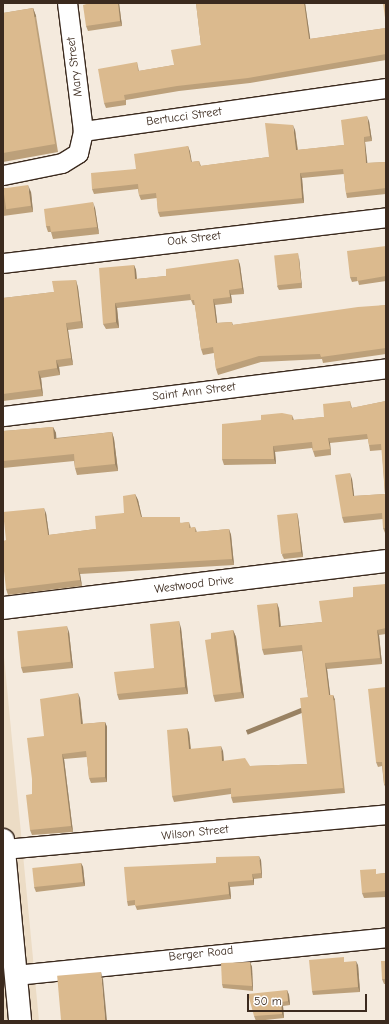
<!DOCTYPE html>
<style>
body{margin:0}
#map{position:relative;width:389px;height:1024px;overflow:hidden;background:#f4eadd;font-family:"Comic Neue",sans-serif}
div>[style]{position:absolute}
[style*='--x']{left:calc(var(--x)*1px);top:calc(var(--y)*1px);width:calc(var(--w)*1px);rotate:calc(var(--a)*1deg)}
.built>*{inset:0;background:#ecdcc5}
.roads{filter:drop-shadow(1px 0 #3b2a1e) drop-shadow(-1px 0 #3b2a1e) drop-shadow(0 1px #3b2a1e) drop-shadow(0 -1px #3b2a1e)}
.street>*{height:19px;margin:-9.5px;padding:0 9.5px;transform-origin:9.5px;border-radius:9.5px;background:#fff}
.secondary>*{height:22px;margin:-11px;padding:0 11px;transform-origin:11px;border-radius:11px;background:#fff}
.wall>*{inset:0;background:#bca07a}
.shaded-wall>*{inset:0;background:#998263;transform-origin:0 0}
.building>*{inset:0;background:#dbba8e;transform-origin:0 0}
span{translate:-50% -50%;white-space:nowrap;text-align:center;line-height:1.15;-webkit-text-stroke:3px #fff;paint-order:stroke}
.street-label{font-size:12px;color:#3b2a1e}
.frame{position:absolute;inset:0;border:4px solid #3b2a1e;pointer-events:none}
.scale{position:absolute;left:247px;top:994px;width:120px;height:18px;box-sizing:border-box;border:2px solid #3b2a1e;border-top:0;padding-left:5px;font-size:12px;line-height:14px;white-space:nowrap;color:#3b2a1e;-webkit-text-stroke:3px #fff;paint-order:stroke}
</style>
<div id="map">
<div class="built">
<div style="clip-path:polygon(3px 646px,39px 1021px,3px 1021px)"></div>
</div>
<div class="roads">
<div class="street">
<div style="--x:83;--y:131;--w:306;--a:-8.1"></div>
<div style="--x:3;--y:175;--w:60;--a:-11.5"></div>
<div style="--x:62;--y:163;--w:19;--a:-32"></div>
<div style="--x:78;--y:153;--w:23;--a:-77"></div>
<div style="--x:83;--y:131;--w:129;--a:-97.1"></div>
<div style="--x:3;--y:263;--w:386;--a:-6.8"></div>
<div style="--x:3;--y:416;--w:386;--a:-7.1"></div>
<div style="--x:4;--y:849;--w:384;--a:-5.2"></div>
<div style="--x:15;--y:975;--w:373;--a:-5.8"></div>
</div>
<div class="secondary">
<div style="--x:3;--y:608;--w:386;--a:-7"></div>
<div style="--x:3;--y:840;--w:182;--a:84.6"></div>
</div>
</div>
<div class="wall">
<div style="clip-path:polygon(90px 3px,119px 3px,122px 26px,88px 31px,86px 26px)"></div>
<div style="clip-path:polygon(196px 3px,305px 3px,310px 39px,386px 28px,386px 60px,250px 83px,179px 91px,126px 100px,126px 105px,106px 108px,104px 103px,137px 62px,139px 71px,174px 65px,201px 45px)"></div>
<div style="clip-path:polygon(33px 8px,36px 16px,58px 152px,3px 162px,3px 13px)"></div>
<div style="clip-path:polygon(369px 121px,372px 141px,365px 142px,367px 163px,386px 162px,386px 194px,347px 198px,346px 193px,344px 174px,302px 178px,304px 203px,160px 217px,158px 212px,157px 198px,141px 200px,139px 195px,138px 189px,94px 194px,92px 189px,136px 169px,188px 146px,190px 152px,192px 162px,199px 161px,201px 166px,269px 157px,295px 130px,298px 150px,344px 145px)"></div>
<div style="clip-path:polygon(3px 188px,31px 192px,33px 212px,3px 216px)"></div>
<div style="clip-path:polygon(95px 208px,99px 234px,53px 239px,51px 232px,48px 232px,46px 226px)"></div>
<div style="clip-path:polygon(386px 246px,386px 281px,359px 285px,358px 281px,352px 282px,350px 277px)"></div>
<div style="clip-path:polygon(299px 258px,302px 288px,279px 290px,277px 286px)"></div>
<div style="clip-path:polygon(238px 259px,240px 265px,244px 294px,231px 295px,232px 303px,215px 305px,217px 323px,232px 322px,233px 325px,386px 305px,386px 354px,323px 363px,322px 359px,261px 362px,218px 375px,216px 369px,214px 353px,203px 355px,201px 349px,195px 305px,193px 305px,191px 300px,117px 308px,119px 328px,106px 329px,103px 324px,134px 265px,136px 270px,137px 279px,166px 276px)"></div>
<div style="clip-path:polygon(76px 280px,78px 288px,83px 328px,68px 330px,73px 365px,59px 367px,60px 375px,41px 378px,43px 396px,3px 401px,3px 298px,54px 292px)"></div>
<div style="clip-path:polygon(350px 401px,352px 408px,386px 401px,386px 533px,385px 533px,383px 528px,383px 519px,344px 523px,342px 517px,352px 479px,354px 496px,385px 494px,382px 450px,370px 451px,368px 439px,330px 443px,331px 455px,315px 457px,312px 448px,275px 452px,276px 464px,224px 465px,222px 459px,261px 420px,292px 415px,294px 420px,324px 417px)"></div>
<div style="clip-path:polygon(53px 427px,56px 433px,56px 438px,112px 432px,114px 439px,118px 471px,77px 475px,75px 468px,74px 461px,3px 468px,3px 431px)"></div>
<div style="clip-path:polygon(135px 494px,138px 500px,142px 517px,182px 523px,189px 522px,191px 528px,195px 527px,197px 532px,229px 529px,231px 535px,234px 565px,80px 574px,82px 586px,8px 595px,6px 589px,6px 540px,46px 513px,49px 535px,96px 529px,124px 513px)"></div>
<div style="clip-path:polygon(297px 513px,298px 517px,303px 557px,284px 559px,282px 555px)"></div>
<div style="clip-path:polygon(386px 584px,386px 634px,379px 635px,382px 664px,327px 669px,330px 695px,333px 695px,335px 700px,345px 793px,233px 803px,231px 797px,231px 794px,174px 802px,172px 796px,187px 728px,189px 733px,191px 749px,223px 751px,224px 761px,250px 766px,307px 764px,308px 697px,302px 651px,264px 655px,262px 649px,277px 603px,279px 609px,281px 626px,322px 622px,353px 597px)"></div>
<div style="clip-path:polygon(181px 628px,188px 694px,119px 700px,117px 694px,154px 668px)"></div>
<div style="clip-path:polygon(233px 630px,236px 637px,244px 698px,215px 702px,213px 695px,211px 639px)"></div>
<div style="clip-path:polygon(69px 632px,73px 668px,23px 673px,21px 667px)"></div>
<div style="clip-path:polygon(386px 687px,386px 789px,384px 784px,382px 766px,378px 767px,376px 762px)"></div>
<div style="clip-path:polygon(80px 698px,83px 724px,105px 722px,107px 727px,107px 782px,91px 783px,89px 778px,87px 757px,64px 759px,73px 832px,32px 835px,30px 830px,32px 794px,44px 736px)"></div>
<div style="clip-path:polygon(261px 860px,262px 878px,254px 879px,254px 885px,230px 887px,231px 899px,137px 910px,135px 905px,128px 906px,127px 901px,216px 863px)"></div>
<div style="clip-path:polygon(81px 863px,83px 867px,85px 886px,36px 892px,34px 887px)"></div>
<div style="clip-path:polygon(386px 873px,386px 897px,364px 898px,362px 893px,377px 874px)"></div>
<div style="clip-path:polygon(386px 961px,386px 984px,384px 984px,382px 979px)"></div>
<div style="clip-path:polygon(250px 962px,252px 967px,253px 991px,223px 988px,222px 984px)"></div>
<div style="clip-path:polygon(346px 962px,358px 965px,360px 992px,313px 995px,312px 991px)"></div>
<div style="clip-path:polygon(287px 990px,289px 995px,290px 1005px,283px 1006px,284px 1018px,256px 1021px,254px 1016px)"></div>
</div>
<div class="shaded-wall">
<div style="clip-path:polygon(118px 3px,119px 3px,122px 26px,120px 21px)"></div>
<div style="clip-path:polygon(304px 3px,305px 3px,311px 44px,309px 39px)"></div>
<div style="left:33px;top:8px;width:9px;height:138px;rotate:69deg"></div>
<div style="clip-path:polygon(367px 116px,369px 121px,372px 141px,370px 136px)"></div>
<div style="clip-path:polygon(293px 125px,295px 130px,298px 155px,296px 150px)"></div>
<div style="clip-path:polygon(364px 137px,365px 142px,368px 168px,366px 163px)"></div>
<div style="clip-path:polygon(188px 146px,190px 152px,192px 167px,191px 162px)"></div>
<div style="clip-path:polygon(300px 173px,302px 178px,304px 203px,302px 198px)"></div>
<div style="clip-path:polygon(28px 185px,31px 192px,33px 212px,31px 206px)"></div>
<div style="clip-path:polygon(93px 202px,95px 208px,99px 234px,97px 227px)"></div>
<div style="clip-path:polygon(298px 253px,299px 258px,302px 288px,301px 283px)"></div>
<div style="clip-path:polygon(238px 259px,240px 265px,244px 294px,242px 288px)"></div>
<div style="clip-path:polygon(134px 265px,136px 270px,137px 285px,135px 279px)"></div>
<div style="clip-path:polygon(76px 280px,78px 288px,83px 328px,81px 321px)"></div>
<div style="clip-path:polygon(229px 290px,231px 295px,232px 303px,230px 297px)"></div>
<div style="clip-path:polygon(213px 299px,215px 305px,218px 329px,216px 323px)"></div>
<div style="clip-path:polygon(115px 303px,117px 308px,119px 328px,116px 322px)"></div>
<div style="clip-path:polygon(66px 323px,68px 330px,73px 365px,71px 358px)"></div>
<div style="clip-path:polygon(56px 360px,59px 367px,60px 375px,57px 368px)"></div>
<div style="clip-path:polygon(38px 371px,41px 378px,43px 396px,41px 389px)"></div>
<div style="clip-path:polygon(53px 427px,56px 433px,57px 445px,54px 439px)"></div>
<div style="clip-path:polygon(112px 432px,114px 439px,118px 471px,115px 464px)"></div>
<div style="clip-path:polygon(328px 438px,330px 443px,331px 455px,330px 449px)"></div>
<div style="clip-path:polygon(273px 446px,275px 452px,276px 464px,274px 459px)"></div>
<div style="clip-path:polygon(350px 473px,352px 479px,355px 502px,353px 496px)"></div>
<div style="clip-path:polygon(135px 494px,138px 500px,143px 523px,141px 517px)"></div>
<div style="clip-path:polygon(44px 508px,46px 513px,50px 541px,48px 535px)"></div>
<div style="clip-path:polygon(297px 513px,298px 517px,303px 557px,301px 552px)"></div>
<div style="clip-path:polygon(229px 529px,231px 535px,234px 565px,232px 559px)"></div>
<div style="clip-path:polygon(78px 568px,80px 574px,82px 586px,80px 580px)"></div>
<div style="clip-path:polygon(277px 603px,279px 609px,281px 632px,279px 627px)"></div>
<div style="clip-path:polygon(179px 621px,181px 628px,188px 694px,185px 687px)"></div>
<div style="clip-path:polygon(67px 626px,69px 632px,73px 668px,71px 662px)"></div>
<div style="clip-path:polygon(233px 630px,236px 637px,244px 698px,241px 692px)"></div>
<div style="clip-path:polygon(377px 630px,379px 635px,382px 664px,380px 658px)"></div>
<div style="clip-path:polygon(325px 663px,327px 669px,331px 701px,329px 695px)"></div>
<div style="clip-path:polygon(78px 693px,80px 698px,83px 729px,81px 724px)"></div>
<div style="left:333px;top:695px;width:5px;height:94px;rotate:68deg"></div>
<div style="clip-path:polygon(105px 722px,107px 727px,107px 782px,105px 777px)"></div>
<div style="clip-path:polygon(187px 728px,189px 733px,191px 754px,189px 749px)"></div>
<div style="clip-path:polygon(221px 746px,223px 751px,224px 767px,222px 761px)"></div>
<div style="clip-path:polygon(62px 754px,64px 759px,73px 832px,71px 826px)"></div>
<div style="clip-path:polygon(259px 856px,261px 860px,262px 878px,261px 873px)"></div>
<div style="clip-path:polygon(81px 863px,83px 867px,85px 886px,83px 882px)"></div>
<div style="clip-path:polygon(252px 874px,254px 879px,254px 885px,253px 880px)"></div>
<div style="clip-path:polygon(228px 882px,230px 887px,231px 899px,229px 894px)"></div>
<div style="clip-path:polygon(356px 961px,358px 965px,360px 992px,358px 987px)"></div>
<div style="clip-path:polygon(250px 962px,252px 967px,253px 991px,252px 986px)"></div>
<div style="clip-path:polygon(101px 972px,103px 979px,107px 1021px,105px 1021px)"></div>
<div style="clip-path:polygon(287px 990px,289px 995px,290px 1005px,288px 1001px)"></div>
<div style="clip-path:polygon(281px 1002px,283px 1006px,284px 1018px,282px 1014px)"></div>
</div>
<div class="building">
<div style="clip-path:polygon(90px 3px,118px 3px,120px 21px,86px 26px,83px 5px)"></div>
<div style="clip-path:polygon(196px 3px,304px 3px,309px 39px,386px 28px,386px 54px,248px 78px,177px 86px,124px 95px,125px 100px,104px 103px,98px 69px,137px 62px,138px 71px,174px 65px,171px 50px,201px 45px)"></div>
<div style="clip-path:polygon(383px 3px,386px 3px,386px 25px)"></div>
<div style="clip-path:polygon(33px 8px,55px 144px,3px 153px,3px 13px)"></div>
<div style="clip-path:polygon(367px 116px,370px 136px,364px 137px,366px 163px,386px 162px,386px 188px,346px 193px,343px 169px,300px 173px,302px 198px,158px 212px,156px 193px,139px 195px,138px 184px,92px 189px,91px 173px,136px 169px,134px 154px,188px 146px,191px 162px,199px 161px,200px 166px,269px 157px,265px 123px,293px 125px,296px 150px,344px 145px,341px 120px)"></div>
<div style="left:28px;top:185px;width:21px;height:25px;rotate:82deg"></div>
<div style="clip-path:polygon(93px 202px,97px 227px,51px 232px,50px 226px,46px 226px,44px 209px)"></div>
<div style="clip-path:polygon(386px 246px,386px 276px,357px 281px,357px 277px,350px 277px,347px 251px)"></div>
<div style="left:298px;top:253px;width:30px;height:24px;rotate:84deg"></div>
<div style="clip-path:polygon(238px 259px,242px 288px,229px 290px,230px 297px,213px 299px,216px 323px,232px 322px,232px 325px,358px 307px,386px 305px,386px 348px,321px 357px,320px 354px,259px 356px,216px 369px,213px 347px,201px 349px,194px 300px,191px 300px,190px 294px,115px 303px,116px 322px,103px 324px,99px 268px,134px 265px,135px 279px,166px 276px,166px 269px)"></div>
<div style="clip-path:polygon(76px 280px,81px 321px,66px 323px,71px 358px,56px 360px,57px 368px,38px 371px,41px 389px,3px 394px,3px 298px,54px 292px,52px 281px)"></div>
<div style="clip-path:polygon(350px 401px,351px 408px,386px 401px,386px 528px,383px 528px,382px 513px,342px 517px,335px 475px,350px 473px,353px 496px,385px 494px,381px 444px,369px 445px,367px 434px,328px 438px,330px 449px,313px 451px,312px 442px,273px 446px,274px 459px,222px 459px,222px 424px,261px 420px,261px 415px,282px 413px,292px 415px,292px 420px,324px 417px,323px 404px)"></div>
<div style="clip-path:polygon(53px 427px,54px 439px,112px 432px,115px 464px,75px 468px,74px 454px,3px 461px,3px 431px)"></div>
<div style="clip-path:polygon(135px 494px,141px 517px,180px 517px,180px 523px,189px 522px,189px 528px,195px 527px,195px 532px,229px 529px,232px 559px,78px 568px,80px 580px,6px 589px,3px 562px,3px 541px,6px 540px,3px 512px,44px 508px,48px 535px,96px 529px,95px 516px,124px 513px,123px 496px)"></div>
<div style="left:297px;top:513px;width:39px;height:20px;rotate:84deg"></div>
<div style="clip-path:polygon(386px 584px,386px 628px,377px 630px,380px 658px,325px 663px,329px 695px,333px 695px,343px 788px,231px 797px,231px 788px,172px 796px,167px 730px,187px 728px,189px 749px,221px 746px,222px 761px,245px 758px,250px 766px,307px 764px,300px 698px,308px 697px,302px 645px,262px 649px,257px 605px,277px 603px,279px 627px,322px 622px,319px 601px,353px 597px,353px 587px)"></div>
<div style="clip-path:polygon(179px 621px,185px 687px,117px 694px,114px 672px,154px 668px,150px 624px)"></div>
<div style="left:67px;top:626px;width:36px;height:50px;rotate:84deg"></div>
<div style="clip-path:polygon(233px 630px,241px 692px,213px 695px,205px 640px,211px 639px,211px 633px)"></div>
<div style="clip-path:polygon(386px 687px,386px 784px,384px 784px,382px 762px,376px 762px,368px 689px)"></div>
<div style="clip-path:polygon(78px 693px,81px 724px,105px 722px,105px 777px,89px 778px,86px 751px,62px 754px,71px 826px,30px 830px,26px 795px,32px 794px,32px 779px,27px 738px,44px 736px,40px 699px)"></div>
<div style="clip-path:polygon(259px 856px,261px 873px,252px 874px,253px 880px,228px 882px,229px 894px,135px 906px,135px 900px,127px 901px,124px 867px,216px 863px,216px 857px)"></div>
<div style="left:81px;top:863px;width:19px;height:49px;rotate:84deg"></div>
<div style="clip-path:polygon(376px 869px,376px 874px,386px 873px,386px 891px,362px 893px,360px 870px)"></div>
<div style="clip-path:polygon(344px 957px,344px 962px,356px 961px,358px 987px,312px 991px,309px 960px)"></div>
<div style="clip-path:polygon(381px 961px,386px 961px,386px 979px,382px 979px)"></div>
<div style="clip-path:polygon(250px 962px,252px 986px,222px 984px,221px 963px)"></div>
<div style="left:101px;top:972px;width:49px;height:44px;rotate:85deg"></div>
<div style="clip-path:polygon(287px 990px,288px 1001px,281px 1002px,282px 1014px,254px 1016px,248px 994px)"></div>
</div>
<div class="street-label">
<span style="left:75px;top:67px;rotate:-97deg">Mary Street</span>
<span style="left:184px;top:117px;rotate:-8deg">Bertucci Street</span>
<span style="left:194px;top:239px;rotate:-7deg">Oak Street</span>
<span style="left:194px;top:392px;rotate:-7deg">Saint Ann Street</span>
<span style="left:194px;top:585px;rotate:-7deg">Westwood Drive</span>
<span style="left:195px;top:833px;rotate:-6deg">Wilson Street</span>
<span style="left:201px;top:954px;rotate:-6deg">Berger Road</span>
</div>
<div class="frame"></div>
<div class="scale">50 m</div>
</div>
